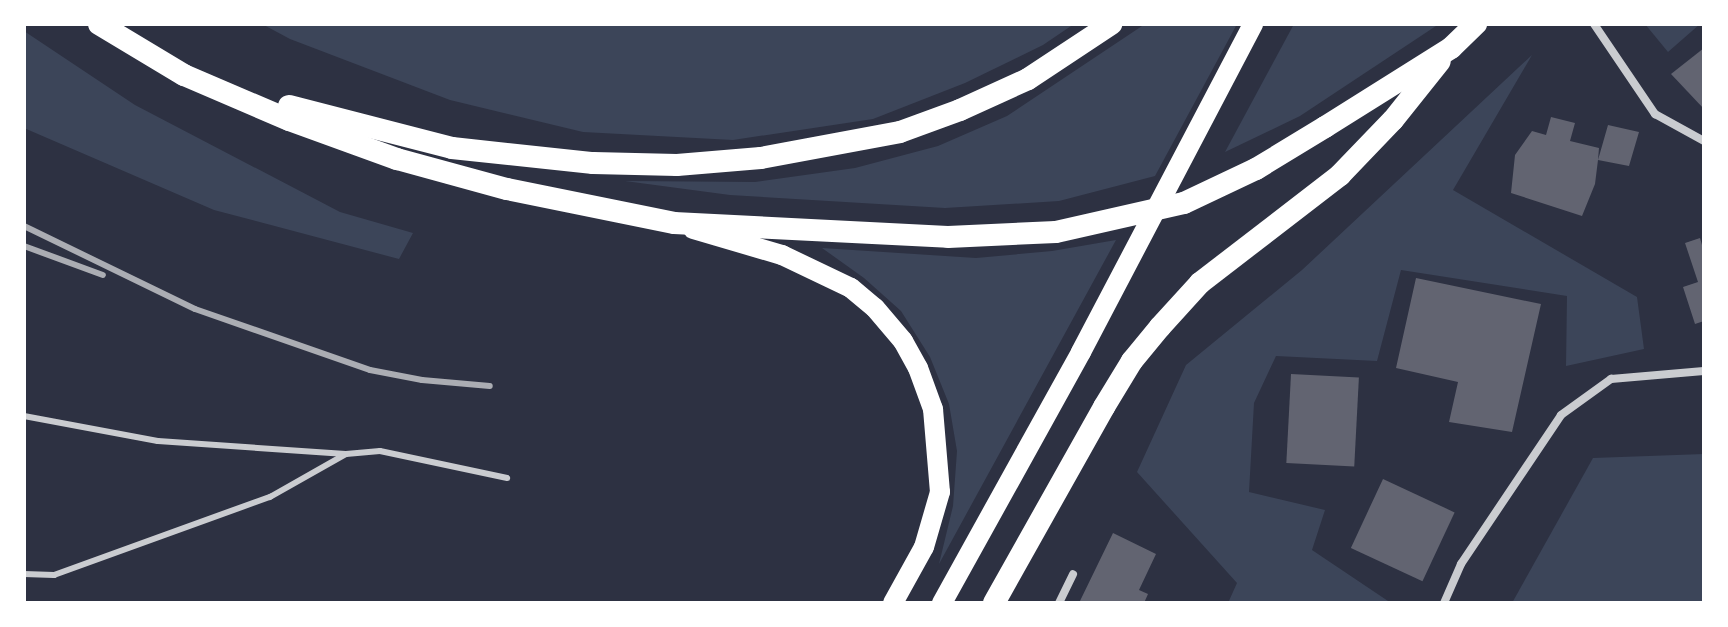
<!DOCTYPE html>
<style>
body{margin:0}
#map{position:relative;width:1728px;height:627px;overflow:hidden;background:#2d3142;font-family:Karla,sans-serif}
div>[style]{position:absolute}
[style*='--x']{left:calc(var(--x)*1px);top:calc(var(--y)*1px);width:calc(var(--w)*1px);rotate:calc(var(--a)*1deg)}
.green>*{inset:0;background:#3c4559}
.building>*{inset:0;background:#626471;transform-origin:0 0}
.service>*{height:6px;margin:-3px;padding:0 3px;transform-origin:3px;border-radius:3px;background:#caccd0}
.minor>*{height:8px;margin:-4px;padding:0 4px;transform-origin:4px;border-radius:4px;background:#caccd0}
.primary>*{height:20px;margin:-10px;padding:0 10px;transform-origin:10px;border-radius:10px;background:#fff}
.trunk>*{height:22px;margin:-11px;padding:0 11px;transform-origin:11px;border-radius:11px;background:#fff}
.rail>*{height:6px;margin:-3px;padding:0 3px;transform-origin:3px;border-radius:3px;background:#abadb3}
span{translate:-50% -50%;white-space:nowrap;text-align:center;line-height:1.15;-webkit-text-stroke:7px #fff;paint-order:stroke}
.frame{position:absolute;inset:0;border:26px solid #fff;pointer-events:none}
</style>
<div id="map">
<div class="green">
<div style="clip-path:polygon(262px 24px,1074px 24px,1043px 45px,965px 83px,873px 119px,733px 140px,583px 132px,450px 100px,290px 39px)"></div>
<div style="clip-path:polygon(1145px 24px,1237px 24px,1155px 176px,1059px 201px,945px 208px,730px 195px,625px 181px,755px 182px,855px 168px,938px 146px,1007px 116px)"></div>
<div style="clip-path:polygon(1294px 24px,1439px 24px,1300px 116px,1225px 152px)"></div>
<div style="clip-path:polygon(1645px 24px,1700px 24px,1668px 52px)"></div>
<div style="clip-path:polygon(24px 31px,135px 105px,340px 212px,413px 233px,399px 259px,214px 210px,24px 128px)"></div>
<div style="clip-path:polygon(1532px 55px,1453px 190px,1637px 297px,1644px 349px,1566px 366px,1567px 296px,1401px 270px,1377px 361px,1276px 356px,1254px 403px,1249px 492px,1325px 510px,1312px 550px,1391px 603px,1228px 603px,1237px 583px,1137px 472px,1186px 365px,1302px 270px)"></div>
<div style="clip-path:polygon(1116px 240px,939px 564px,953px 506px,957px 451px,949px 404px,930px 357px,901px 311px,864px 278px,822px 248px,976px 258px,1052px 251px)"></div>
<div style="clip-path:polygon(1704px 454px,1704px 603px,1512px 603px,1593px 458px)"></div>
</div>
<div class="building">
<div style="clip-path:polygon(1704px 48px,1704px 109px,1671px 74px)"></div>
<div style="clip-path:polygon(1551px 117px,1575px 123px,1570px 141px,1599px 148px,1598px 160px,1608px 125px,1639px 132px,1629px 166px,1598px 160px,1595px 184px,1582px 216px,1511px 193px,1515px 155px,1532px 131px,1546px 135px)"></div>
<div style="clip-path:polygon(1700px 238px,1704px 252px,1704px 321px,1695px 324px,1683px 287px,1698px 282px,1685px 243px)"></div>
<div style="clip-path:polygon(1416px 278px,1541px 304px,1512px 432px,1449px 422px,1458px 382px,1396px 368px)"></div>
<div style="left:1291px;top:374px;width:68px;height:89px;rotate:3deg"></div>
<div style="left:1383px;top:479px;width:79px;height:76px;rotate:25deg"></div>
<div style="clip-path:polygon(1113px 533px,1156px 554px,1139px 590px,1148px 594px,1144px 603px,1079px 603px)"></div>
</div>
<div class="service">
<div style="--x:24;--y:416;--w:136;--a:10.6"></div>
<div style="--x:158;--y:441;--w:188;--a:4"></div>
<div style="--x:24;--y:574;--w:30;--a:2"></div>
<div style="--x:54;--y:575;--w:230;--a:-19.9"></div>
<div style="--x:270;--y:497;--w:87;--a:-29.5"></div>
<div style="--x:346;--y:454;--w:34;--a:-5"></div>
<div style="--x:380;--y:451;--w:130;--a:12"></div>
</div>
<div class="minor">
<div style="--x:1594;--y:24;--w:109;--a:55.9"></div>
<div style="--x:1655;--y:114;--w:56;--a:28.9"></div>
<div style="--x:1059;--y:603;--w:32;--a:-64"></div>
<div style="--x:1444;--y:603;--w:43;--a:-66.4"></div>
<div style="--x:1461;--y:564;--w:179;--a:-56.1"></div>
<div style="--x:1561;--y:415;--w:62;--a:-35.8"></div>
<div style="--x:1611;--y:379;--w:93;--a:-4.9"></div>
</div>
<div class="primary">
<div style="--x:693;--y:229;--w:93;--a:16.3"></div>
<div style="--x:782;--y:255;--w:76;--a:25.6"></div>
<div style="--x:851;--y:288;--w:31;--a:40"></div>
<div style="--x:875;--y:308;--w:43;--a:49.7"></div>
<div style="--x:903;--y:341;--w:31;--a:61"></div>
<div style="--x:918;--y:368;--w:44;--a:69.9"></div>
<div style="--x:933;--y:409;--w:83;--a:85.2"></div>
<div style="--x:940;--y:492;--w:57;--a:106.2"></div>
<div style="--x:924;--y:547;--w:64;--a:119"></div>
<div style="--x:942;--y:603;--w:287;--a:-61"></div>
<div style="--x:1081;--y:352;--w:370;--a:-62.3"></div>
</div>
<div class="trunk">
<div style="--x:99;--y:24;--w:99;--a:31"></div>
<div style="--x:184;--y:75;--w:114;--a:23.2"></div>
<div style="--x:289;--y:120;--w:115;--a:19.9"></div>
<div style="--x:397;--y:159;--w:114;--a:15.3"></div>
<div style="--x:507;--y:189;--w:170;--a:11.5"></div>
<div style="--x:674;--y:223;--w:274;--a:2.9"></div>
<div style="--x:948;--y:237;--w:108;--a:-2.7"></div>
<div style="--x:1056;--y:232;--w:131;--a:-12.8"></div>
<div style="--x:1184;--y:203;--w:80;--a:-25.3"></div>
<div style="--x:1256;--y:169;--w:81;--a:-31.3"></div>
<div style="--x:1325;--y:127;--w:149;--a:-32.1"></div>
<div style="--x:1451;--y:48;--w:35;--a:-44"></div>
<div style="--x:289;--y:106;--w:168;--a:14.4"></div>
<div style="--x:452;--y:148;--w:142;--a:6.1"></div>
<div style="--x:593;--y:163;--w:84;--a:1.4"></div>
<div style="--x:677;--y:165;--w:84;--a:-4.8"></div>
<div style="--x:761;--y:158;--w:141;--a:-10.6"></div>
<div style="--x:900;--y:132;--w:64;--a:-20.1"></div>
<div style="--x:960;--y:110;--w:75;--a:-24.5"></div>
<div style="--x:1028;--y:79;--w:100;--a:-33.5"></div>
<div style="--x:994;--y:603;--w:225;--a:-60.7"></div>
<div style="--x:1104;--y:407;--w:54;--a:-58.7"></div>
<div style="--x:1132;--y:361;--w:44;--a:-50.5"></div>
<div style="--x:1160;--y:327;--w:59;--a:-47.7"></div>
<div style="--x:1200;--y:283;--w:177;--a:-37.6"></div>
<div style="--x:1340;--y:175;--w:76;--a:-46.1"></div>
<div style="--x:1393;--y:120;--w:75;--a:-51.5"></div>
</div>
<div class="rail">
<div style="--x:24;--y:226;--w:190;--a:25.9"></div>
<div style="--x:195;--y:309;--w:185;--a:19.2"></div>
<div style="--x:370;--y:370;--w:53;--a:10.9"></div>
<div style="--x:422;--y:380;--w:68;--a:5"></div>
<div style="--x:24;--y:246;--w:84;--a:20.2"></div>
</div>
<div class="frame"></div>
</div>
